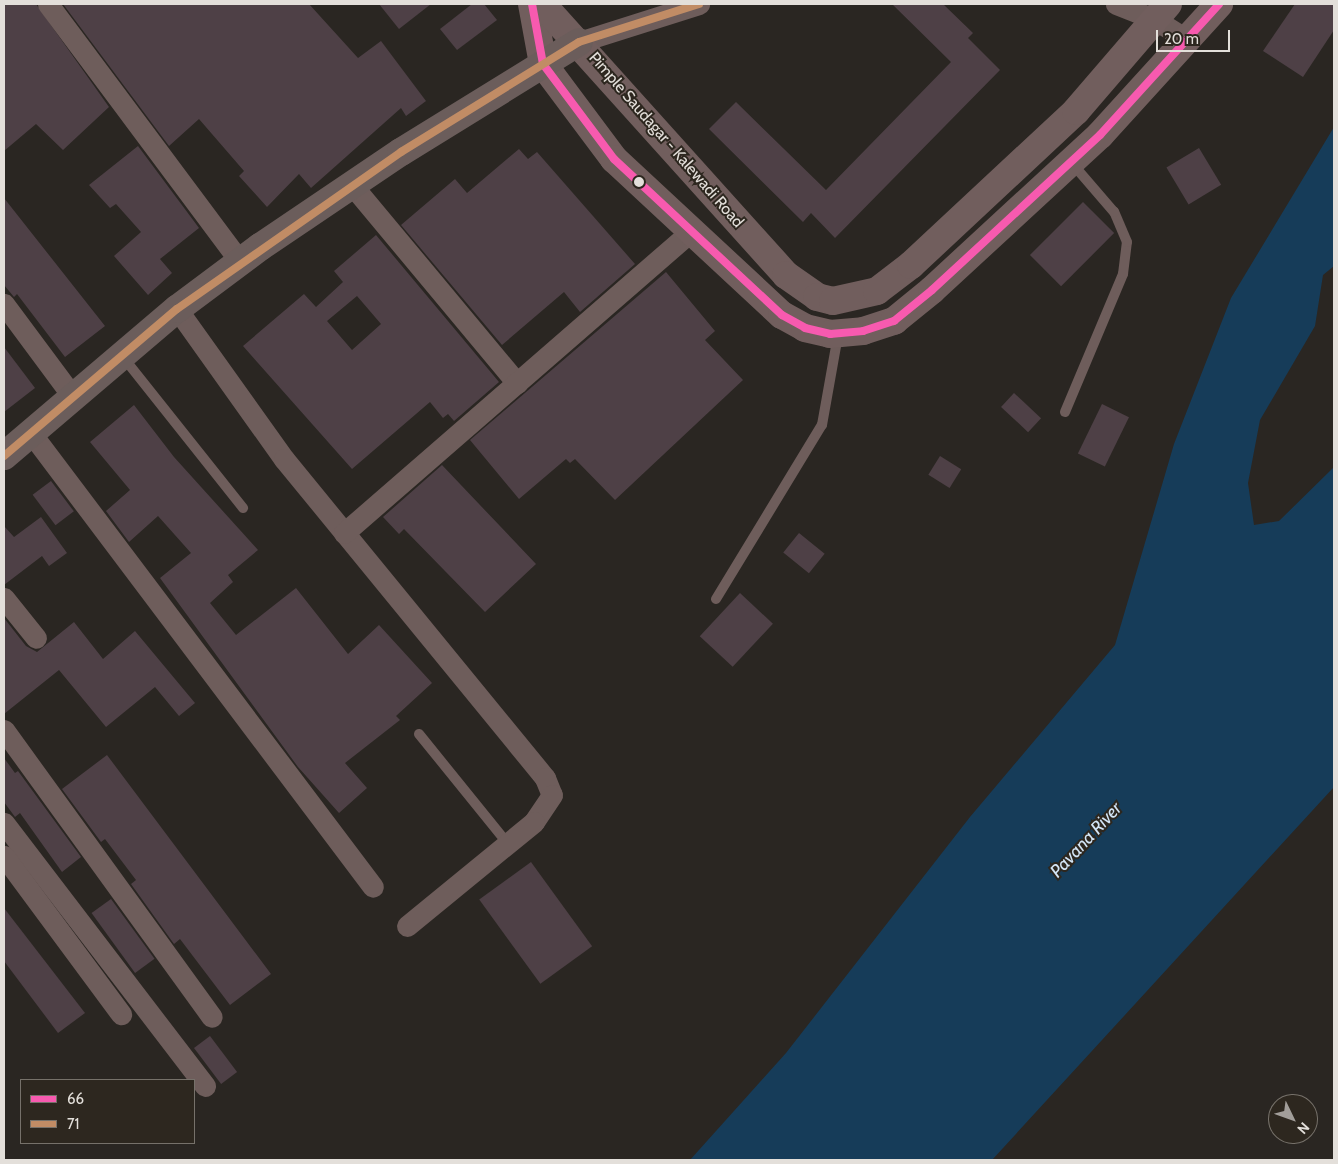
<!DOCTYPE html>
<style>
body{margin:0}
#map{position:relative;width:1338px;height:1164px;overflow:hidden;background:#2a2622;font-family:Cabin,sans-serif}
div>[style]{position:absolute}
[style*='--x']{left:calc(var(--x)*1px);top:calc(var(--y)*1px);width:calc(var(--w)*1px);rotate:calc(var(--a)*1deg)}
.water>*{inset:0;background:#163c59}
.building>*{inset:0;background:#4e4046;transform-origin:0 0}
.service>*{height:10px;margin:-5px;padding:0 5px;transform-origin:5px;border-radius:5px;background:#6e5d5b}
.minor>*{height:21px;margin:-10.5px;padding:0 10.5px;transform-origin:10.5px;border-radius:10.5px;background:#6e5d5b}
.secondary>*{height:28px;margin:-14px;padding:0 14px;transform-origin:14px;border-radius:14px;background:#715e5d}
.primary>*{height:28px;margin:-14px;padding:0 14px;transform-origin:14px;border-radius:14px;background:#6b5d5b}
.bus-1>*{height:8px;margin:-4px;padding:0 4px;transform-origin:4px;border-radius:4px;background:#f75aaf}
.bus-2>*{height:8px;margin:-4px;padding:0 4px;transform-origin:4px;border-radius:4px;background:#c18c65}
.dots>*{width:14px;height:14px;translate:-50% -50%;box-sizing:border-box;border:2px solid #2d271f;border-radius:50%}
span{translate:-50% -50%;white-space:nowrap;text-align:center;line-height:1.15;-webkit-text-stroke:4px #2d271f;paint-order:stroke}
.street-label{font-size:16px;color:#e3dfda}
.water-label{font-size:18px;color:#d3e5f6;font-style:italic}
.frame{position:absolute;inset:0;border:5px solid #e3dfda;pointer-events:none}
.legend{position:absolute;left:20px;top:1079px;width:175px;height:65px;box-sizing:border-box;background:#2d271f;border:1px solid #76716a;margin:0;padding:6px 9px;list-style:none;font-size:15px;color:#e3dfda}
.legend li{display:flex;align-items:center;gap:10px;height:25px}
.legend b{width:25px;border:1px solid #76716a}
.north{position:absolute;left:1268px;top:1094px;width:50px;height:50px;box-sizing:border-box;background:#2d271f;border:1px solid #76716a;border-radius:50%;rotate:132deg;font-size:14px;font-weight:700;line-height:20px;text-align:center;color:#e3dfda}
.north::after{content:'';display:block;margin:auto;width:18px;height:22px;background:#a29e9a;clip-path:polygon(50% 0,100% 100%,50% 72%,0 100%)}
.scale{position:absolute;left:1156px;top:30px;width:74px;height:22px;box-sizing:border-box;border:2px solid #e3dfda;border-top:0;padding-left:6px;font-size:15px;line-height:18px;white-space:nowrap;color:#e3dfda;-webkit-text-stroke:4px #2d271f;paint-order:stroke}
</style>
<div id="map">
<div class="water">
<div style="clip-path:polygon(1334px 127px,1334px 266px,1323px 275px,1315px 326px,1260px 420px,1248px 483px,1254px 525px,1279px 521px,1334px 467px,1334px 787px,992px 1160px,690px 1160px,786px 1053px,970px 817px,1115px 645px,1174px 444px,1231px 298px)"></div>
</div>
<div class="building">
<div style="clip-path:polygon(4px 4px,36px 4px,109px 107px,63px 150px,36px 124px,4px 151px)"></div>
<div style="clip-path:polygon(63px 4px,309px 4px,358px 58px,381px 41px,426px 101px,406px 116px,401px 108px,311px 188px,299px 174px,267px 207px,239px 176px,244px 171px,199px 119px,169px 146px)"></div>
<div style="clip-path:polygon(379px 4px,431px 4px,399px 29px)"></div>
<div style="clip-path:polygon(472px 4px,484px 4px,497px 20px,457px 50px,440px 29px)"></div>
<div style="clip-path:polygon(892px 4px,943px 4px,973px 33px,968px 38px,1000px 70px,835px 238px,811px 213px,803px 222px,709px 129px,736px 102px,826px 190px,951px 62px)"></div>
<div style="clip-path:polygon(1295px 4px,1334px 4px,1334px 30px,1303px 77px,1263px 51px)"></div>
<div style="clip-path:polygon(138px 146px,199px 228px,160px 259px,172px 273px,148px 295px,114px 256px,141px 232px,116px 204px,110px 208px,89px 185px)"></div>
<div style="left:1199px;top:148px;width:43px;height:38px;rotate:59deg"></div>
<div style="clip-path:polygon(519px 149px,528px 159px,537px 152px,635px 264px,580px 312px,564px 292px,502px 345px,401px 225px,455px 179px,467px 193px)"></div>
<div style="clip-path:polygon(4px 198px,105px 326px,65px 357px,17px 294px,14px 297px,4px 285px)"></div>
<div style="left:1083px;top:202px;width:44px;height:75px;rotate:45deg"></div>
<div style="clip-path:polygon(evenodd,376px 235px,499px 382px,454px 421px,448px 414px,443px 418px,430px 402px,352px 469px,243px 346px,304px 294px,316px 307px,343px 282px,334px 271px,376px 235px,357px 296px,381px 324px,352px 350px,327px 321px,357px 296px)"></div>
<div style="clip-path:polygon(666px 272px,715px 331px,705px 340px,743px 380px,615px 500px,575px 459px,570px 463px,566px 459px,519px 499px,470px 440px)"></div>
<div style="clip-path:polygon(4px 347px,35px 388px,4px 412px)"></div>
<div style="left:1014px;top:393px;width:37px;height:19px;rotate:43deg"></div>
<div style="left:1102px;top:404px;width:30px;height:55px;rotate:26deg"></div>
<div style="clip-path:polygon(134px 405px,174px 457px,258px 550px,228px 575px,233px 582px,210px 603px,236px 635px,296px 588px,348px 654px,379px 625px,432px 683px,396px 716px,400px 720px,345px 763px,367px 788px,339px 813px,298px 767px,160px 578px,191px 553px,158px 516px,129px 542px,106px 511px,130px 490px,90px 442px)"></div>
<div style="left:940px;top:456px;width:25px;height:22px;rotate:32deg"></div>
<div style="clip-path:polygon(442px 465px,536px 564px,485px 612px,404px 529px,399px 534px,383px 517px)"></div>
<div style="left:51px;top:481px;width:38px;height:23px;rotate:53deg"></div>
<div style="clip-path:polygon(41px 517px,67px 553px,49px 566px,42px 556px,4px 585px,4px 526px,14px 537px)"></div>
<div style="left:799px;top:533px;width:33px;height:25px;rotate:39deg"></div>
<div style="left:740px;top:593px;width:45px;height:59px;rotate:43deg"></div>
<div style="clip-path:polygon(4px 618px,26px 646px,37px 652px,74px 622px,103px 659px,135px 631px,195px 703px,179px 716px,155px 687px,106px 727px,59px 670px,4px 714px)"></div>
<div style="clip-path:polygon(107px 755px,271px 974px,230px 1005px,180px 939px,174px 944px,131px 884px,136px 880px,105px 839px,101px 842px,62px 789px)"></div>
<div style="clip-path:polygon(4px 758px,15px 773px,18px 771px,81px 857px,62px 872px,20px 813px,15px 817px,4px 802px)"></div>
<div style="left:531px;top:862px;width:104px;height:64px;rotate:54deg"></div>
<div style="left:111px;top:899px;width:74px;height:24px;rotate:54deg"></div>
<div style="clip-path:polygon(4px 908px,85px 1013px,58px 1033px,4px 961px)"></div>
<div style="left:210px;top:1036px;width:45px;height:20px;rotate:53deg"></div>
</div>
<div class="service">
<div style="--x:123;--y:357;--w:193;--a:51.5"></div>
<div style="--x:1065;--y:412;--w:150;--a:-67.2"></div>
<div style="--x:1123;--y:274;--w:32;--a:-83"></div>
<div style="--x:1127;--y:242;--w:33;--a:-113"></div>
<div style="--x:1114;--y:212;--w:66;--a:-130.7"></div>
<div style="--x:716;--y:599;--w:204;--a:-58.7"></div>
<div style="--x:822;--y:425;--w:91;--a:-79.9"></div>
<div style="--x:419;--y:734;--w:141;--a:51"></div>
</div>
<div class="minor">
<div style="--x:48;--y:4;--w:322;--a:53.3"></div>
<div style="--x:1116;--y:4;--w:41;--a:21.5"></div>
<div style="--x:1154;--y:19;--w:39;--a:32"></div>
<div style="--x:579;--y:42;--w:126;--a:-17.6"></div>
<div style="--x:352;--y:185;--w:258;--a:50.2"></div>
<div style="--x:4;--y:304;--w:116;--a:53.4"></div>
<div style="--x:177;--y:309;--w:184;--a:54.5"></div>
<div style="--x:284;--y:459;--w:412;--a:50.7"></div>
<div style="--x:545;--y:778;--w:18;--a:68"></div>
<div style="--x:552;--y:795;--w:32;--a:124"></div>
<div style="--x:534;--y:822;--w:164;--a:140.7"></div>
<div style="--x:31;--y:433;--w:568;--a:53.01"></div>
<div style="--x:344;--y:533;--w:461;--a:-41"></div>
<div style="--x:4;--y:598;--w:51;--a:51.3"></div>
<div style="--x:4;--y:730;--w:354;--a:54.1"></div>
<div style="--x:4;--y:823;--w:331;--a:52.6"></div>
<div style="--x:4;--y:856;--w:197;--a:53.5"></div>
</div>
<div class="secondary">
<div style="--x:532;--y:4;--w:61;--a:79.6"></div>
<div style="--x:543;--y:64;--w:119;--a:53.2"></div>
<div style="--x:614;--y:159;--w:229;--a:42.9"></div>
<div style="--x:782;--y:315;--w:26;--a:29"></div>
<div style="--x:805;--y:328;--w:26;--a:13"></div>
<div style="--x:830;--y:334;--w:33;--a:-5"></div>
<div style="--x:863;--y:331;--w:33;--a:-18"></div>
<div style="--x:894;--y:321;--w:49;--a:-39.2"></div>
<div style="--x:932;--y:290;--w:229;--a:-42.7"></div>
<div style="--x:1100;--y:135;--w:177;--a:-47.7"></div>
<div style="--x:542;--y:4;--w:365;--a:48"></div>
<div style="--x:786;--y:275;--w:38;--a:35"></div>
<div style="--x:817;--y:297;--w:16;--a:14"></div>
<div style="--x:833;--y:301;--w:45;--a:-12.8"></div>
<div style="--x:877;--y:291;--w:43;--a:-37.4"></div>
<div style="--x:911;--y:265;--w:226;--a:-43"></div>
<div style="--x:1076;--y:111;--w:141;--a:-49.3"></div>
</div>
<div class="primary">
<div style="--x:4;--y:456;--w:227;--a:-40.4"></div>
<div style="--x:177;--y:309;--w:104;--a:-36.8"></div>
<div style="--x:260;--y:247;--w:170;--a:-34"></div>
<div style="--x:401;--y:152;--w:209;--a:-31.7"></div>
</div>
<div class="bus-1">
<div style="--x:532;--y:4;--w:61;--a:79.6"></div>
<div style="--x:543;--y:64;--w:119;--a:53.2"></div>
<div style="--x:614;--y:159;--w:229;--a:42.9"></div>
<div style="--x:782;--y:315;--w:26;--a:29"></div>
<div style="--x:805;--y:328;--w:26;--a:13"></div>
<div style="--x:830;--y:334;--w:33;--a:-5"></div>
<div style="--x:863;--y:331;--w:33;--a:-18"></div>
<div style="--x:894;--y:321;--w:49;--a:-39.2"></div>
<div style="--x:932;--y:290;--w:229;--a:-42.7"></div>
<div style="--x:1100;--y:135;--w:177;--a:-47.7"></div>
</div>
<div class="bus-2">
<div style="--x:4;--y:456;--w:227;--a:-40.4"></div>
<div style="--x:177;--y:309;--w:274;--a:-35"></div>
<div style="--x:401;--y:152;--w:209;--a:-31.7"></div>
<div style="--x:579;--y:42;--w:126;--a:-17.6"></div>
</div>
<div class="dots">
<div style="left:639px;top:182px;background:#e3dfda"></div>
</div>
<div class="street-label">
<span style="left:666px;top:140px;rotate:49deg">Pimple Saudagar - Kalewadi Road</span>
</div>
<div class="water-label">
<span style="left:1086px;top:840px;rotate:-47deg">Pavana River</span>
</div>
<div class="frame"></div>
<ul class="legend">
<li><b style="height:6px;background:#f75aaf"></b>66</li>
<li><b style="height:6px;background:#c18c65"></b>71</li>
</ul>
<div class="north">N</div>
<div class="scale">20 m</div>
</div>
